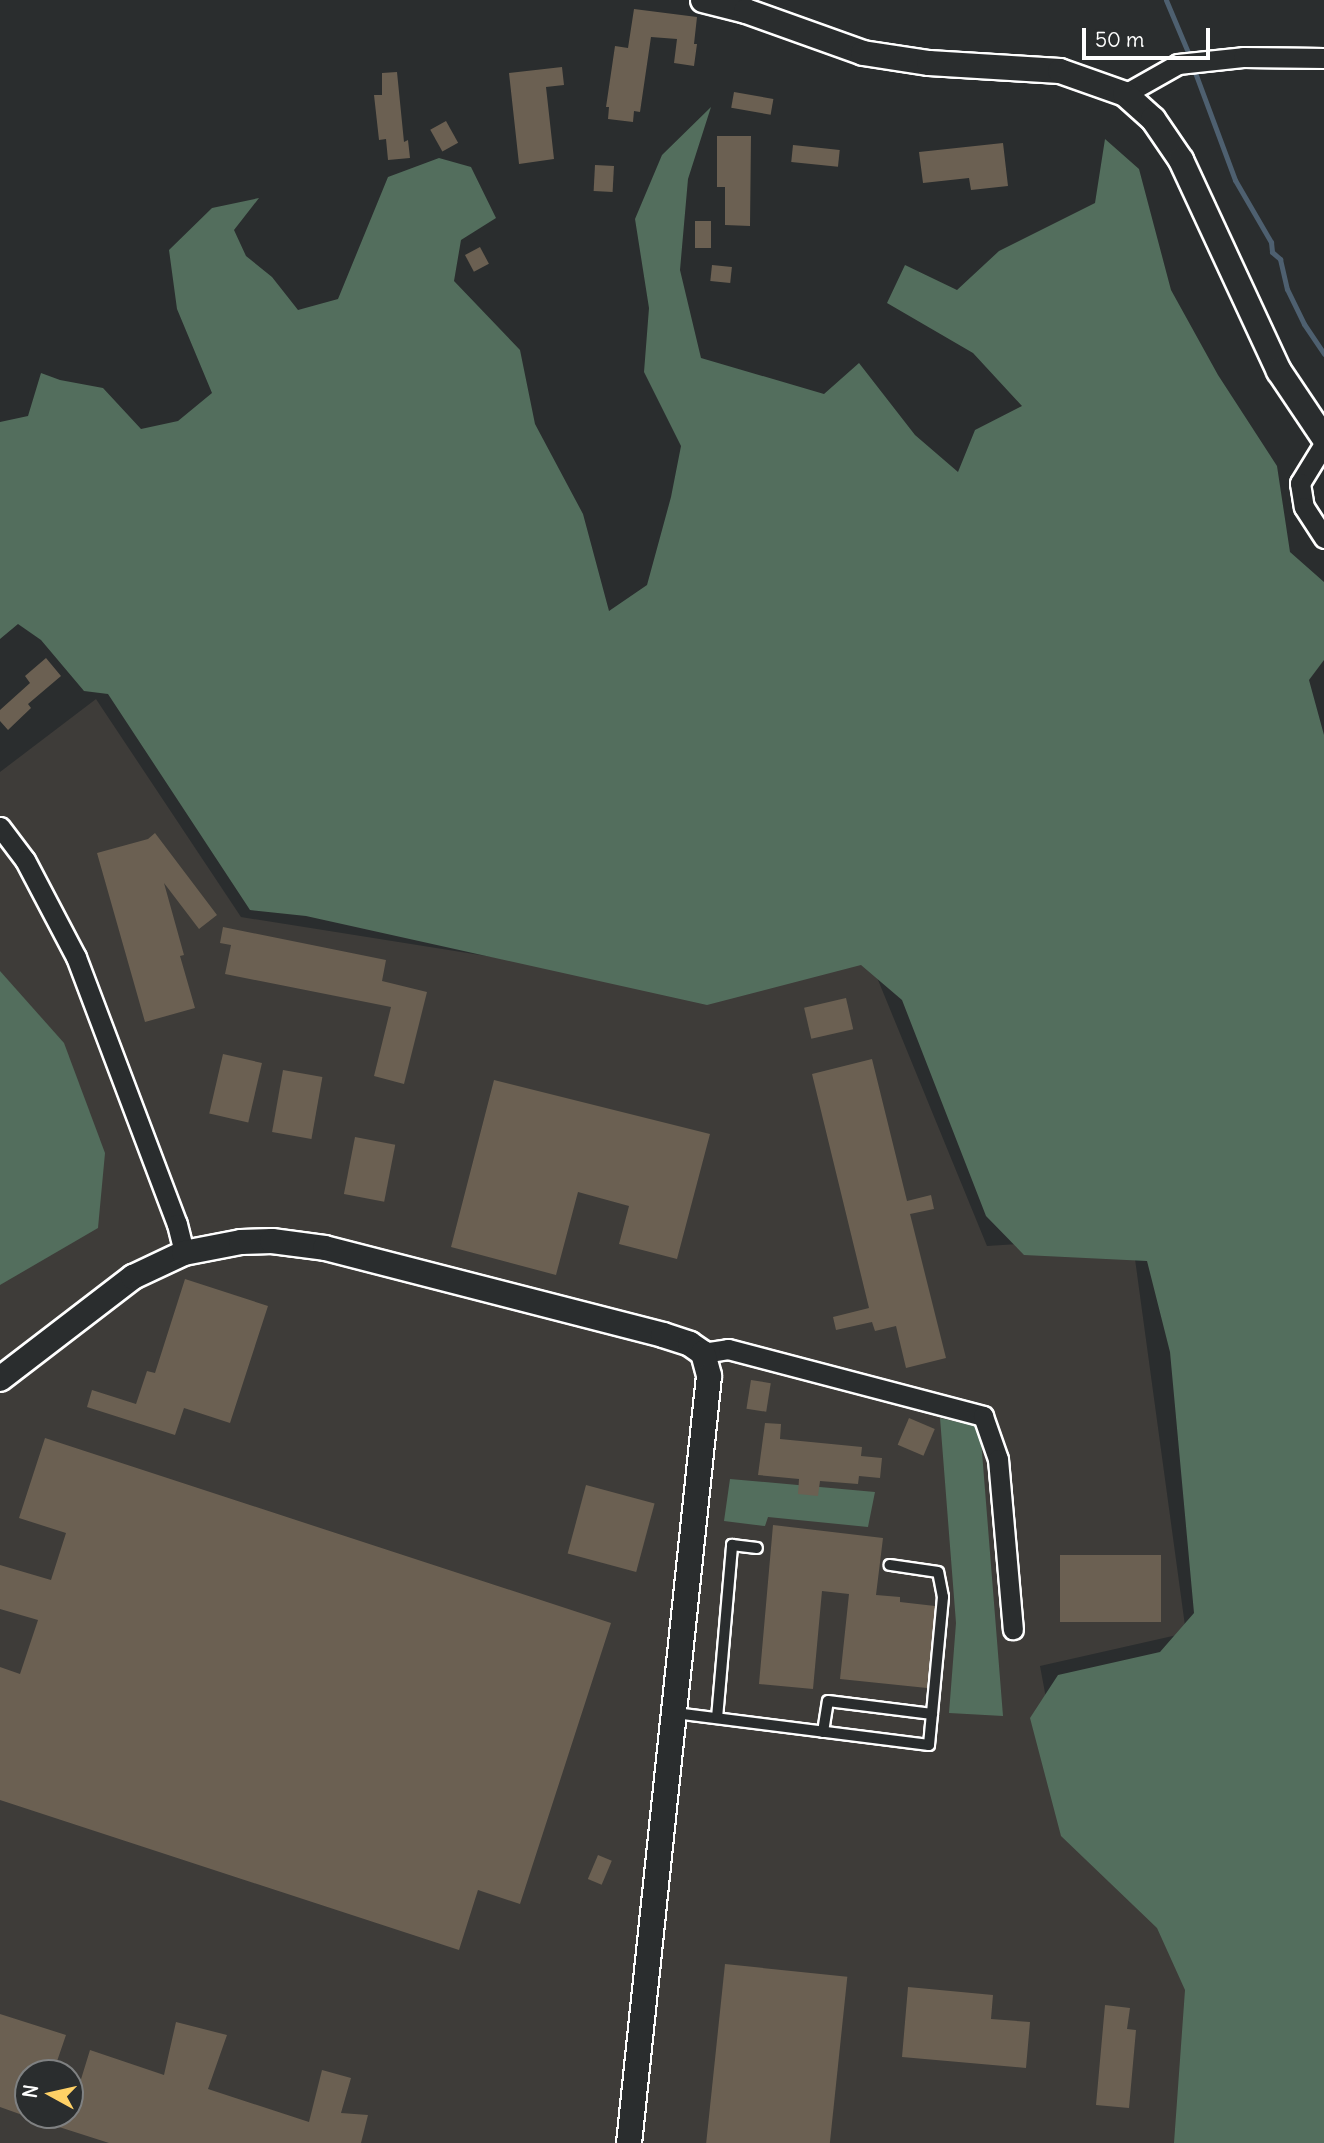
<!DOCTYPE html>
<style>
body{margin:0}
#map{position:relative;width:1324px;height:2143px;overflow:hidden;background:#2a2d2e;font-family:Delius,sans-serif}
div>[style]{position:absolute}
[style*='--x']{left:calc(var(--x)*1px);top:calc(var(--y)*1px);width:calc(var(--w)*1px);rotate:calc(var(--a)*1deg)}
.built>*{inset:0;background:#3e3c39}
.green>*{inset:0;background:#536e5d}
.stream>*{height:5px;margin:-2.5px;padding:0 2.5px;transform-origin:2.5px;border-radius:2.5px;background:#4e6070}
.building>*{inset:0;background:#6b6052;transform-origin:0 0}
.roads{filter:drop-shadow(2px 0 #fff) drop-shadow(-2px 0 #fff) drop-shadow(0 2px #fff) drop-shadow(0 -2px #fff)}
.service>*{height:10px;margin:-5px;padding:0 5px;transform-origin:5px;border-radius:5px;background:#2a2d2e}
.minor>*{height:19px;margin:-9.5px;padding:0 9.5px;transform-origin:9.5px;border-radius:9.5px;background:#2a2d2e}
.tertiary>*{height:24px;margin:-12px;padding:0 12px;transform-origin:12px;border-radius:12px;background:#2a2d2e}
span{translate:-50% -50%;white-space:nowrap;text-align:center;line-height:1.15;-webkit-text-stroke:5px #2a2d2e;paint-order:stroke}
.north{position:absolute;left:14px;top:2059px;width:70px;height:70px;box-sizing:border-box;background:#2a2d2e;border:2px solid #7f8182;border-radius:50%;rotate:278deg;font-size:19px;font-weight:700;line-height:28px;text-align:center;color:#fff}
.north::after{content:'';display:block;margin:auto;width:24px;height:32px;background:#ffd166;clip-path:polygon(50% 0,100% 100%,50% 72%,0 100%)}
.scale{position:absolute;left:1082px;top:28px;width:128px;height:32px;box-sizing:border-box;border:4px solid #fff;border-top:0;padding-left:9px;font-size:21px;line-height:24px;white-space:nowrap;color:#fff;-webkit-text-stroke:5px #2a2d2e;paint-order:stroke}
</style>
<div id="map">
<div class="built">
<div style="clip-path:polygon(evenodd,96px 699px,241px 917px,732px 995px,867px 953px,987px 1246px,1132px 1237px,1186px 1633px,1040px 1666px,1070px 1826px,1234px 1966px,1204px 2143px,0 2143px,0 772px,96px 699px,28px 2073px,70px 2073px,70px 2115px,28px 2115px,28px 2073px)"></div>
</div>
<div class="green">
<div style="clip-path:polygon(711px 107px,688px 179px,680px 270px,701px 358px,824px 394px,859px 363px,915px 435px,958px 472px,975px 430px,1022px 406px,973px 353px,887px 303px,905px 265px,957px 290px,999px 251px,1095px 203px,1105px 139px,1139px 169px,1171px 290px,1218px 375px,1277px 466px,1290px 552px,1324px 582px,1324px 660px,1309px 680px,1324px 735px,1324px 2143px,1174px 2143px,1185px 1990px,1157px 1928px,1061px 1836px,1030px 1718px,1058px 1675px,1160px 1652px,1194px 1613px,1170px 1352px,1147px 1261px,1024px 1255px,986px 1216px,902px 1000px,861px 965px,707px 1005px,306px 916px,250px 910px,108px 694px,84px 691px,41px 640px,18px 624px,0 639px,0 422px,28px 416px,41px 373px,60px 380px,103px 388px,141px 429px,178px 421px,212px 393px,177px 309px,169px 250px,212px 208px,259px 198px,234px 230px,246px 256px,272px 277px,298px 310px,338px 299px,388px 177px,439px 158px,471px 167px,496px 218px,461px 240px,454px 281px,520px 350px,535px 424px,583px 514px,609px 611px,647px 585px,671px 497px,681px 446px,644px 372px,649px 308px,635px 219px,662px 155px)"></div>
<div style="clip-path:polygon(0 971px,64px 1043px,105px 1153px,98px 1228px,0 1285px)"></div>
<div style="clip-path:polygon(940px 1418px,980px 1427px,1003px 1716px,949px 1713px,956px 1623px)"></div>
<div style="clip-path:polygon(730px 1479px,875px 1492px,868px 1527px,768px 1517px,765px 1526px,724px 1521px)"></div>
</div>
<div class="stream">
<div style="--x:1166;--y:0;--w:62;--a:67.2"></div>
<div style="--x:1193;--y:67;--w:121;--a:69.6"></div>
<div style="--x:1235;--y:180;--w:72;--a:59.9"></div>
<div style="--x:1271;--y:242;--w:10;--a:84"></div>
<div style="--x:1272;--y:252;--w:11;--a:41"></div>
<div style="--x:1280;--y:259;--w:31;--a:77"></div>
<div style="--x:1287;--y:289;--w:39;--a:64"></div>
<div style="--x:1304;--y:324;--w:36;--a:56"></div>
</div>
<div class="building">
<div style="clip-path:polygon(634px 9px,697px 17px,694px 44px,697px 44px,694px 66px,674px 63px,677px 39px,651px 37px,640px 112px,634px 111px,633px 122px,608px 119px,609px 107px,606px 107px,615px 46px,628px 48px)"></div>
<div style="clip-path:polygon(562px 67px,564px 85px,546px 87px,554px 159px,519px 164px,509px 73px)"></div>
<div style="clip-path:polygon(397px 72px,404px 142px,408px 140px,410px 158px,388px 160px,386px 139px,379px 140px,374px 95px,382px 95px,382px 73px)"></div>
<div style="left:734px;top:92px;width:40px;height:16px;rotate:10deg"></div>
<div style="left:446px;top:121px;width:25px;height:18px;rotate:61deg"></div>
<div style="clip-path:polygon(717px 136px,751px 136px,750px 226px,725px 225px,725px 187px,717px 187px)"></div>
<div style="clip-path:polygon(1003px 143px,1008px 186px,971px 190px,969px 178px,923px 183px,919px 152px)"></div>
<div style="left:793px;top:145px;width:47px;height:17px;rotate:6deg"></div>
<div style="left:595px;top:165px;width:19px;height:26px;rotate:3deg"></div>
<div style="left:711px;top:221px;width:27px;height:16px;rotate:90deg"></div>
<div style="left:480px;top:247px;width:19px;height:17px;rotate:62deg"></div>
<div style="left:712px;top:265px;width:20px;height:16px;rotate:6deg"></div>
<div style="clip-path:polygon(46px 658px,61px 676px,28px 704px,31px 708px,8px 730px,0 721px,0 710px,30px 683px,25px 676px)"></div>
<div style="clip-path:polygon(155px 833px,217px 915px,199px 929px,164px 883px,184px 955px,180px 956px,195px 1008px,145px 1022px,97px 853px,148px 839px)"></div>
<div style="clip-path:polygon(223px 927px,386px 960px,382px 981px,427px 992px,404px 1084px,374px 1076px,391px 1007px,225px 974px,231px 945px,220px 943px)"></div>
<div style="left:846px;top:998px;width:32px;height:43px;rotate:77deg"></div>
<div style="left:223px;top:1054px;width:40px;height:61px;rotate:13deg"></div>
<div style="clip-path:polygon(872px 1059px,907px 1201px,931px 1195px,934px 1209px,910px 1214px,946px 1358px,906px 1368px,896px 1326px,875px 1331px,872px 1322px,836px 1330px,833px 1317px,869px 1308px,812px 1074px)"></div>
<div style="left:283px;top:1070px;width:40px;height:63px;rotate:10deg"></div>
<div style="clip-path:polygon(494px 1080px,710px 1134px,677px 1259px,619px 1244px,629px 1206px,578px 1192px,556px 1275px,451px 1247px)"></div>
<div style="left:355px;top:1137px;width:41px;height:58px;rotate:11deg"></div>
<div style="clip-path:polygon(185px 1279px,268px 1306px,230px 1423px,184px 1408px,175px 1435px,87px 1407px,92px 1390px,136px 1404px,147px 1371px,155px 1373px)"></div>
<div style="left:751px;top:1380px;width:20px;height:29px;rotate:9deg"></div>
<div style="left:909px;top:1418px;width:28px;height:29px;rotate:23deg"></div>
<div style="clip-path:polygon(765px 1423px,781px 1424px,780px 1439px,862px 1447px,861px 1456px,882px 1458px,880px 1478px,859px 1476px,858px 1484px,820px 1481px,818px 1496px,798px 1494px,799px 1479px,758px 1475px)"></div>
<div style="clip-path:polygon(45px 1438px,611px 1623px,520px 1904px,478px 1890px,459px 1950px,0 1800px,0 1667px,20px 1674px,38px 1620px,0 1609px,0 1565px,51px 1580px,66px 1533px,19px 1518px)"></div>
<div style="left:586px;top:1485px;width:71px;height:71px;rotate:15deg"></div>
<div style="clip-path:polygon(773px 1525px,883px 1538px,876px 1595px,900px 1597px,900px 1602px,935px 1606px,927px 1688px,840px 1679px,849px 1594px,822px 1591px,813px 1689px,759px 1684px)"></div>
<div style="left:1161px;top:1555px;width:67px;height:101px;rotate:90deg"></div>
<div style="left:598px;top:1855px;width:15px;height:26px;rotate:23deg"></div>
<div style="left:725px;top:1964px;width:123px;height:180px;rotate:6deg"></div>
<div style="clip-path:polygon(908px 1987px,993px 1995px,991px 2019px,1030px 2022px,1026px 2068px,902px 2057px)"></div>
<div style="clip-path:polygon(1105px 2005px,1130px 2008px,1127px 2029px,1136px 2030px,1129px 2108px,1096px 2105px)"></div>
<div style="clip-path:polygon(0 2014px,66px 2035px,53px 2073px,28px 2073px,28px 2117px,0 2107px)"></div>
<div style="clip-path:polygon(176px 2022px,227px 2035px,208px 2089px,309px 2122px,322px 2070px,351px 2078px,341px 2113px,368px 2115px,361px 2143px,109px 2143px,31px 2118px,32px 2115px,70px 2115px,70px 2086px,78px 2089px,90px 2050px,164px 2075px)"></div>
</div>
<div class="roads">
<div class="service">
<div style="--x:675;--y:1713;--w:256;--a:7.2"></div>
<div style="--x:929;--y:1745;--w:149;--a:-84.6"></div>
<div style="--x:943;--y:1597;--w:25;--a:-101"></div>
<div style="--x:938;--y:1572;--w:49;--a:-171.7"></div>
<div style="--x:717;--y:1718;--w:174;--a:-85"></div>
<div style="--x:732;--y:1545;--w:25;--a:7"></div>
<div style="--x:823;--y:1732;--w:31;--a:-81"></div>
<div style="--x:828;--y:1701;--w:105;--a:7.1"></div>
</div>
<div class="minor">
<div style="--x:1125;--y:94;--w:61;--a:-29.5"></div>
<div style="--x:1178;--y:64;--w:65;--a:-6.1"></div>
<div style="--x:1243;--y:57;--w:81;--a:0.7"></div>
<div style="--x:1324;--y:444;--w:46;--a:121.6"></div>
<div style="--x:1300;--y:483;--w:24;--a:81"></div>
<div style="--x:1304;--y:507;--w:37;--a:57"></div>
<div style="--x:0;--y:827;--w:41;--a:52.9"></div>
<div style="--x:25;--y:860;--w:110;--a:62.3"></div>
<div style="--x:76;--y:957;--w:285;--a:69.3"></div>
<div style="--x:177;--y:1224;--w:30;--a:76"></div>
<div style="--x:703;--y:1353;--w:25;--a:-9"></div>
<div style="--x:728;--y:1349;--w:264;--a:14.7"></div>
<div style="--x:983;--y:1416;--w:46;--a:70.8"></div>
<div style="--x:998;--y:1459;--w:171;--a:85"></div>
</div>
<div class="tertiary">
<div style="--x:703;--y:0;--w:44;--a:14.3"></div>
<div style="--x:746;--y:11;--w:124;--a:19.7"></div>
<div style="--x:863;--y:53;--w:67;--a:8.6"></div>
<div style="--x:929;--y:63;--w:131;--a:3.5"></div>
<div style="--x:1060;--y:71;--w:69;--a:19.5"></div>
<div style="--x:1125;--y:94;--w:38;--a:42"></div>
<div style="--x:1153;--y:119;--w:50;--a:55.7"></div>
<div style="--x:1181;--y:160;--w:233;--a:65.1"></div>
<div style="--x:1279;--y:371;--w:81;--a:56.1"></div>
<div style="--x:0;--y:1379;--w:168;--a:-37.5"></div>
<div style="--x:133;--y:1277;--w:56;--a:-25.2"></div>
<div style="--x:184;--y:1253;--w:58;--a:-10.9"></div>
<div style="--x:241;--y:1242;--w:31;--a:-2"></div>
<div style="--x:272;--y:1241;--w:53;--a:7.5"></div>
<div style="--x:325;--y:1248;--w:349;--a:14.4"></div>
<div style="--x:663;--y:1335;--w:28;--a:18"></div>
<div style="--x:690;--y:1344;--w:16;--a:35"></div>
<div style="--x:703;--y:1353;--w:24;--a:75"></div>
<div style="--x:709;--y:1376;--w:771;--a:95.95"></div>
</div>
</div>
<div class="north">N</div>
<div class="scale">50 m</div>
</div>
